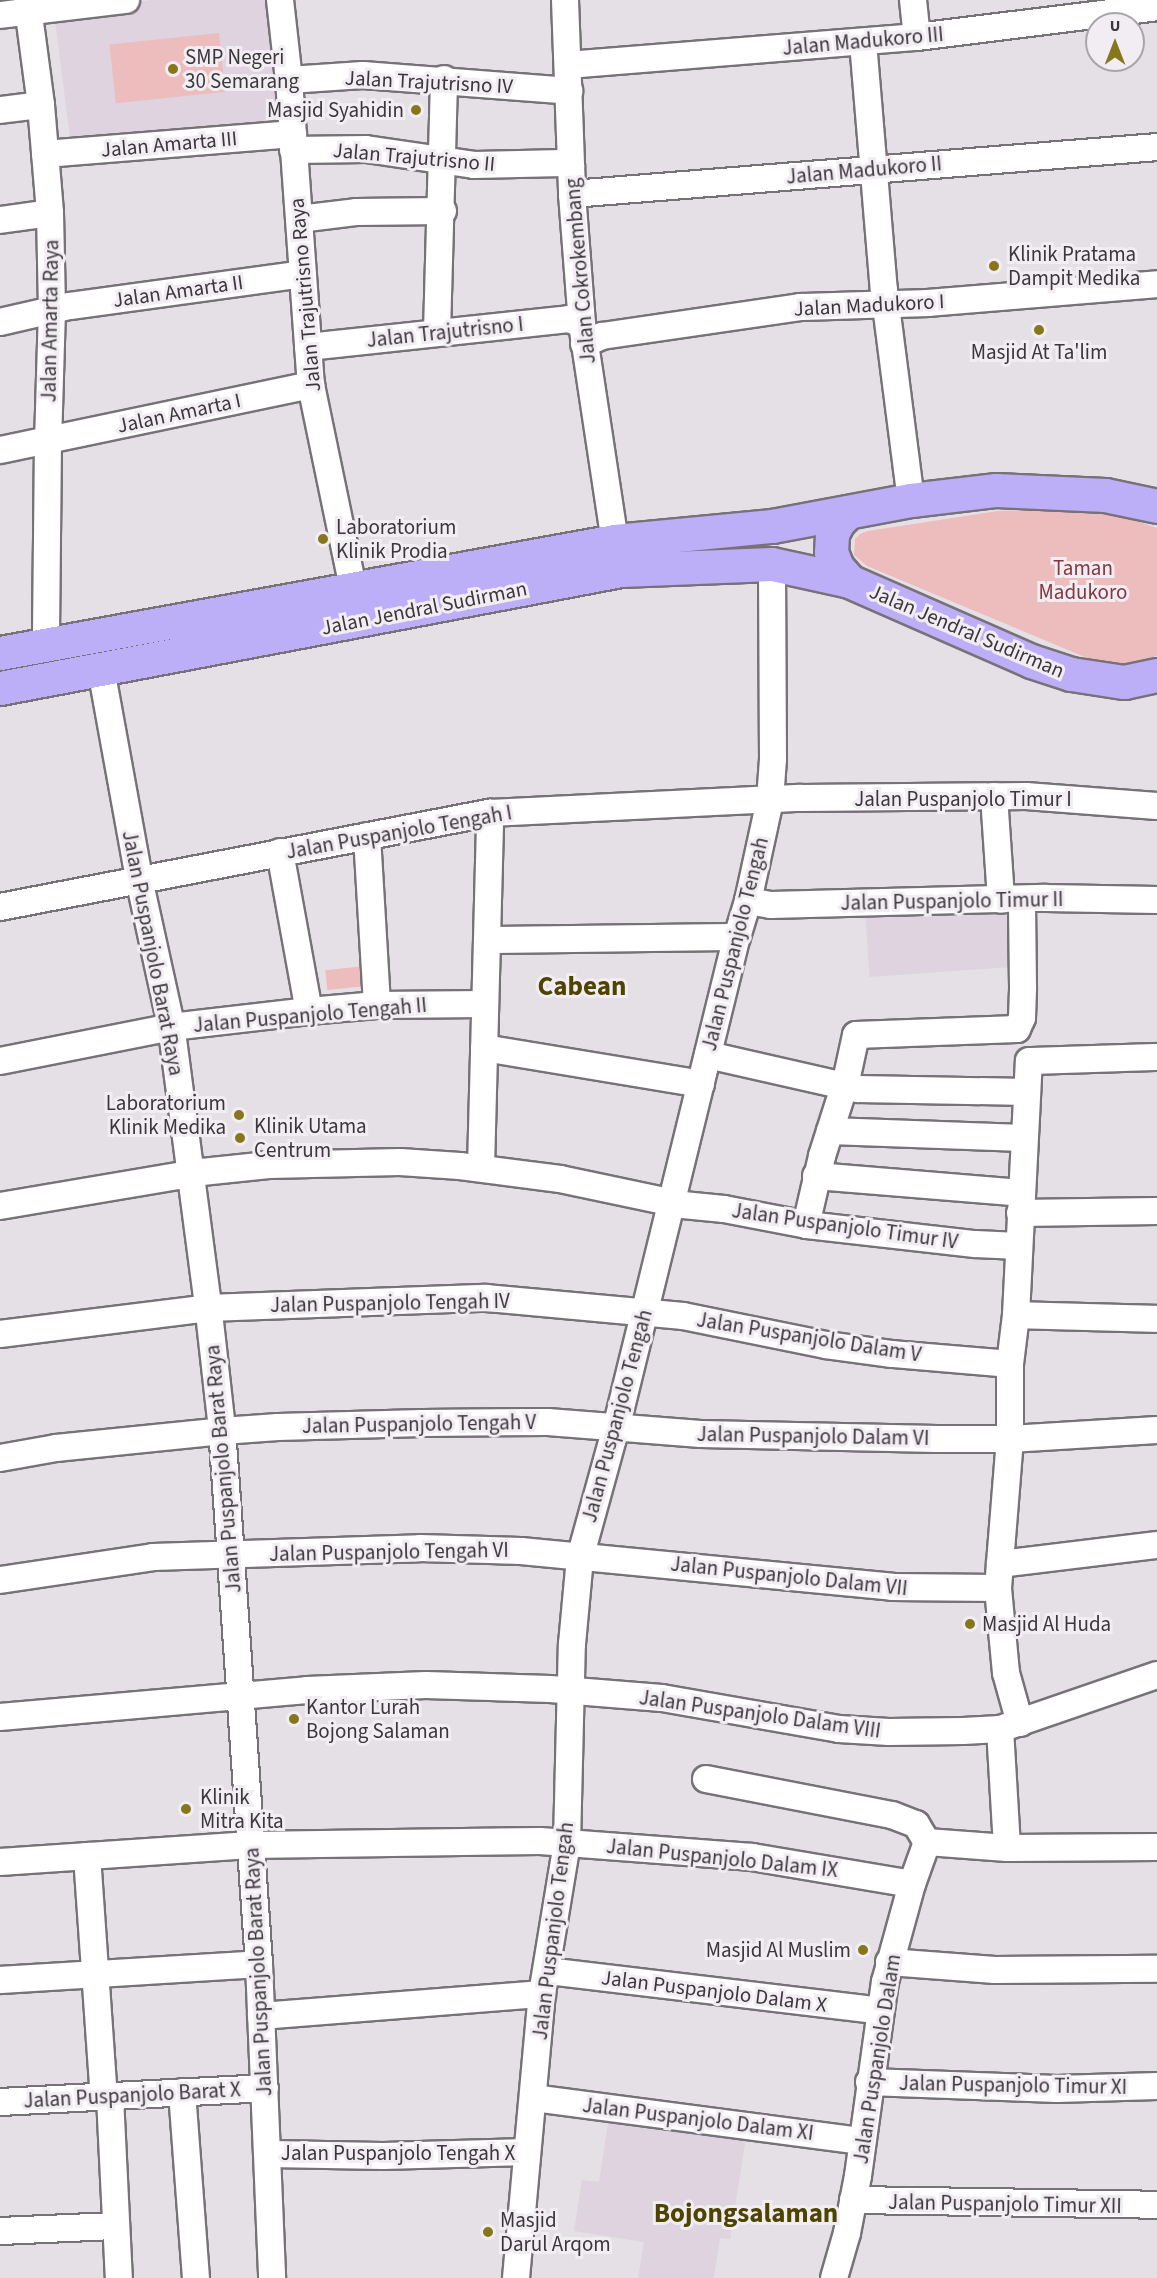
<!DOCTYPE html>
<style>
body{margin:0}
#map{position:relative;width:1157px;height:2278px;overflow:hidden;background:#e5e0e6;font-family:"Source Sans 3",sans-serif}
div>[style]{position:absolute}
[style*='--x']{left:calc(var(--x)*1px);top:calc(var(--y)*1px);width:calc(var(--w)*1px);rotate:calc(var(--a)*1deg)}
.built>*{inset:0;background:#ded3df;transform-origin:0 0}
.green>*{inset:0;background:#edbcbd;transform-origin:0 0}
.roads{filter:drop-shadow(2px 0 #777278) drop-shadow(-2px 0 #777278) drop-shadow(0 2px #777278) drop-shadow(0 -2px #777278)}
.minor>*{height:26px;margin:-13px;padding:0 13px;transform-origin:13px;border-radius:13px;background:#fff}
.highway>*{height:33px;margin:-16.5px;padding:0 16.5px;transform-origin:16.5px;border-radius:16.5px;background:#bdaef8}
.dots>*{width:16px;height:16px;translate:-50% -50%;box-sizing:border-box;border:3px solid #f2edf3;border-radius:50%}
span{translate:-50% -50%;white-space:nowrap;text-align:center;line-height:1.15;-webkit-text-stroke:6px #f2edf3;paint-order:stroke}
.street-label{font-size:21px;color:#3a383a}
.poi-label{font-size:21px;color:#3a383a}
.left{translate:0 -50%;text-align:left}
.right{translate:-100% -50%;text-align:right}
.park-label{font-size:21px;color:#83383f}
.district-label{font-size:27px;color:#4e4400;font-weight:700}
.north{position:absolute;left:1085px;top:12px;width:60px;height:60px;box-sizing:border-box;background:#f2edf3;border:2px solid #a8a5a9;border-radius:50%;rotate:0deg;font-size:16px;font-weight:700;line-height:24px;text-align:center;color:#3a383a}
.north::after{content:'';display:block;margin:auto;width:21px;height:27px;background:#86771c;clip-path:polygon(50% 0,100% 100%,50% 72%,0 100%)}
</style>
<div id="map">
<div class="built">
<div style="clip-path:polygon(152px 0,277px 0,290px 126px,71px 146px,54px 12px)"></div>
<div style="left:1011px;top:906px;width:61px;height:146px;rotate:86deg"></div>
<div style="clip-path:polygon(610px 2110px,747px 2131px,730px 2239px,720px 2238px,714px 2278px,638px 2278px,644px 2242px,574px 2231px,582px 2180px,599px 2182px)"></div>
</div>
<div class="green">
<div style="left:219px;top:33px;width:59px;height:110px;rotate:84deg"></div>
<div style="clip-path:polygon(1087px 508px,1112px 512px,1157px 528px,1157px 656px,1131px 663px,1104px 665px,867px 566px,854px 555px,855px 539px,860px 534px,868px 531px,998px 511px)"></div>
<div style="left:365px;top:966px;width:20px;height:40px;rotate:84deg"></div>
</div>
<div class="roads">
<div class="minor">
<div style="--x:27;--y:0;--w:106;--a:82.4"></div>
<div style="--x:41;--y:105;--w:108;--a:85.2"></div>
<div style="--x:50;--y:213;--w:96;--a:88.8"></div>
<div style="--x:52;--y:309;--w:133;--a:91.7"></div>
<div style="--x:48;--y:442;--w:201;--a:90.6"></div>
<div style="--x:280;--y:0;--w:81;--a:83.6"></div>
<div style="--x:289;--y:80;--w:306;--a:85.9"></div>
<div style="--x:311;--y:385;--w:206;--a:78.3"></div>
<div style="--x:565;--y:0;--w:194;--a:87.9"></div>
<div style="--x:572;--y:194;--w:130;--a:85.6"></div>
<div style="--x:582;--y:324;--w:219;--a:81.4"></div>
<div style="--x:913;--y:0;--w:37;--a:84"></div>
<div style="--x:0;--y:15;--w:127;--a:-6.8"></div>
<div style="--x:863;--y:42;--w:249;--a:85.2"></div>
<div style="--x:884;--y:290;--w:212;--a:82.7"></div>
<div style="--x:568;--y:65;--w:350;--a:-4.6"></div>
<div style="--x:917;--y:37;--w:242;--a:-7.1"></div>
<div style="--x:289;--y:80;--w:74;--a:-3.9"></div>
<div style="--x:363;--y:75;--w:207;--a:4.4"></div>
<div style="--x:0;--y:110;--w:41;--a:-7"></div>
<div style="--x:293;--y:150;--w:73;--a:-0.8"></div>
<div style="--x:366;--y:149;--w:109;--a:8.4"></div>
<div style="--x:474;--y:165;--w:91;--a:-1.3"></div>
<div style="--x:565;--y:163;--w:7;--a:27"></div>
<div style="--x:45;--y:154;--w:249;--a:-4.6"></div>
<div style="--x:572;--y:194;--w:587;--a:-4.59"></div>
<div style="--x:299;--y:219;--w:57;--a:-7"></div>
<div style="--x:356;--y:212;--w:87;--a:-0.7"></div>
<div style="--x:0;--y:220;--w:50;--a:-8"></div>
<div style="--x:0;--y:322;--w:72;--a:-12.9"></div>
<div style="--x:70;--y:306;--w:235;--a:-7.8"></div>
<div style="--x:437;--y:332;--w:253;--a:-88.4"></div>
<div style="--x:584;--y:344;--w:20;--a:-24"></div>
<div style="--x:602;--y:336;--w:200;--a:-8.3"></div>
<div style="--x:800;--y:307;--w:128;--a:-1.8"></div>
<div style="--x:928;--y:303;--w:230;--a:-4.7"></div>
<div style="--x:308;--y:347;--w:262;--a:-6.1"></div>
<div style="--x:569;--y:319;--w:14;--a:21"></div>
<div style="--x:0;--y:450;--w:318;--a:-11.8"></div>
<div style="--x:101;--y:669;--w:213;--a:79.7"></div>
<div style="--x:139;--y:879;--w:148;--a:77.6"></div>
<div style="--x:171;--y:1024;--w:282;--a:82.5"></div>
<div style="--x:208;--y:1304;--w:125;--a:83.6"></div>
<div style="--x:222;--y:1428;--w:537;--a:86.05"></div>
<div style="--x:259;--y:1964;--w:314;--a:87.6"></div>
<div style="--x:994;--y:796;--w:104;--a:86.1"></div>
<div style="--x:367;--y:836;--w:169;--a:86.6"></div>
<div style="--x:280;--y:852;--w:162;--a:79.7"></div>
<div style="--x:748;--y:901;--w:23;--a:10"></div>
<div style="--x:771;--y:905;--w:275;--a:-1.5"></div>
<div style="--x:1046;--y:898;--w:111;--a:1"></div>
<div style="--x:0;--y:907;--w:499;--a:-10.9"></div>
<div style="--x:490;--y:813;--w:311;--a:-2.8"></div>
<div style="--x:801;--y:798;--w:225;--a:-0.5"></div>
<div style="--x:1026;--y:796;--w:131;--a:4.4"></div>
<div style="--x:487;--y:940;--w:250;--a:-0.7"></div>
<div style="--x:484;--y:1048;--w:220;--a:9.4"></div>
<div style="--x:708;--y:1055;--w:154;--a:12.8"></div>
<div style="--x:858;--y:1089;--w:169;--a:1"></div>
<div style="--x:0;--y:1061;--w:174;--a:-11.2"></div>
<div style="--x:171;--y:1027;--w:139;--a:-6.6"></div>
<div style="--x:309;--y:1011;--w:68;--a:-5"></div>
<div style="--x:377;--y:1005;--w:108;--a:-0.5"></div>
<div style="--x:830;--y:1131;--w:193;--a:2.1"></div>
<div style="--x:481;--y:1168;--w:355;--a:-88.5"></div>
<div style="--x:816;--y:1176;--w:206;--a:4.7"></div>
<div style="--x:0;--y:1206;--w:205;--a:-9.6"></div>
<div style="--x:202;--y:1172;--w:67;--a:-6"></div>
<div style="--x:269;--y:1165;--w:131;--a:-1.3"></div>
<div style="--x:400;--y:1162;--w:60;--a:3.8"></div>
<div style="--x:460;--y:1166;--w:101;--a:7.4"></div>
<div style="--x:560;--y:1179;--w:126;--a:11.9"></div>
<div style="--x:683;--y:1205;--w:41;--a:5.6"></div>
<div style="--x:724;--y:1209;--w:85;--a:10.9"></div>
<div style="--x:807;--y:1225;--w:169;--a:6.5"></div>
<div style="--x:975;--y:1244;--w:44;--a:2.6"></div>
<div style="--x:1020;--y:1213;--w:137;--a:-0.8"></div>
<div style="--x:806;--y:1225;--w:71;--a:-76.9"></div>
<div style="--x:822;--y:1156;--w:79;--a:-72.3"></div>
<div style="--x:846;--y:1081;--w:47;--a:-77.7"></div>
<div style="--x:856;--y:1035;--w:161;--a:-2.1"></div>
<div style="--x:1017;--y:1029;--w:12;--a:-66"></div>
<div style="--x:1022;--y:1018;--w:31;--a:-88"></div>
<div style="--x:1023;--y:987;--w:88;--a:-90.7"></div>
<div style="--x:1016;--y:1315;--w:141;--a:1.6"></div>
<div style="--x:0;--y:1334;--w:210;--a:-7.1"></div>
<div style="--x:208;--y:1308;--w:278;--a:-2.1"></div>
<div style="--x:486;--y:1298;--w:198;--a:5.2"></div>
<div style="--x:683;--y:1316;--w:146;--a:11.5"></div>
<div style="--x:826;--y:1345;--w:67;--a:7.8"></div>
<div style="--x:892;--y:1354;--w:118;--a:4.8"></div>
<div style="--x:0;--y:1458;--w:57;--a:-10.1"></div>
<div style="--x:56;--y:1448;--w:167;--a:-5.8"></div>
<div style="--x:222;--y:1431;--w:56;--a:-4.1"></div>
<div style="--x:278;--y:1427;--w:144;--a:-1.6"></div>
<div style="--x:422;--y:1423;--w:126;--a:-0.5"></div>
<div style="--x:548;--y:1422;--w:153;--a:4.5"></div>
<div style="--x:701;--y:1434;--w:236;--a:1.2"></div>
<div style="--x:937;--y:1439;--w:73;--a:0"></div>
<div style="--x:1010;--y:1439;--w:147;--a:-3.5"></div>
<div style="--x:1000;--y:1564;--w:158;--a:-6.9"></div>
<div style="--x:0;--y:1580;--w:155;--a:-8.5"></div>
<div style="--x:153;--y:1557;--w:267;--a:-1.9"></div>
<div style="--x:420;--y:1548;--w:101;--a:1.7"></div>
<div style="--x:521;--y:1551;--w:373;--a:5.5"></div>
<div style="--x:892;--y:1587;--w:106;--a:0.5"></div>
<div style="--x:0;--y:1717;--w:308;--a:-5"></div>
<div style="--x:307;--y:1690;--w:119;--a:-2.4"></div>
<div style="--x:426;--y:1685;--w:124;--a:1.8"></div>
<div style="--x:550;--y:1689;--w:112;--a:4.6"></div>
<div style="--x:662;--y:1698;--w:180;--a:9.9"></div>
<div style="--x:839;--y:1729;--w:50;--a:3.4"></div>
<div style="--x:889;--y:1732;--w:74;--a:-0.8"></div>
<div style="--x:963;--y:1731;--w:37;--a:-3"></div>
<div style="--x:1000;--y:1729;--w:166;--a:-19"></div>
<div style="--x:1020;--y:1723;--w:52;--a:-105.6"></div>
<div style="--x:1006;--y:1673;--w:85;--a:-95.4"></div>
<div style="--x:998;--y:1588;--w:149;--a:-85.4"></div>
<div style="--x:1010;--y:1439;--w:75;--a:-90"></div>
<div style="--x:1010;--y:1364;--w:49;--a:-83"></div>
<div style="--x:1016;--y:1315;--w:254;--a:-87.1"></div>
<div style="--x:1029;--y:1061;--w:128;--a:-1.8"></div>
<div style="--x:1000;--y:1729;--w:119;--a:86.6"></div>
<div style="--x:706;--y:1779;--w:189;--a:11"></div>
<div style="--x:892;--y:1815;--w:26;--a:21"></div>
<div style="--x:916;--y:1824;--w:21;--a:59"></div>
<div style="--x:927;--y:1842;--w:80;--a:4.3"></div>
<div style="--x:1007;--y:1848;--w:150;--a:-0.4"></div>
<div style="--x:87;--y:1856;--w:243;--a:86"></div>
<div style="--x:0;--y:1862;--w:251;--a:-3.9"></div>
<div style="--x:250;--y:1845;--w:290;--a:-0.8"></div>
<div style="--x:540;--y:1841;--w:213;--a:4.3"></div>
<div style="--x:752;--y:1857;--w:162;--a:9.6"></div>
<div style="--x:889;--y:1962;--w:106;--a:4.3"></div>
<div style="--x:995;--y:1970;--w:162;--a:-0.4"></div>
<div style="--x:547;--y:1971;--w:335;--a:6.8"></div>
<div style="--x:0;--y:1980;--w:259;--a:-3.5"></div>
<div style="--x:261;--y:2016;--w:282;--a:-4.5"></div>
<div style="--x:869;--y:2082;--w:188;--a:2.1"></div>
<div style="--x:1057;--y:2089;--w:100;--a:-1.7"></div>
<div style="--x:182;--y:2092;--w:187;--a:85.7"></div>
<div style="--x:110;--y:2097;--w:181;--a:87.2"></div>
<div style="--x:534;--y:2098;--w:331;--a:7.5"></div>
<div style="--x:0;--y:2102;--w:265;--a:-3"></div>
<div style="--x:269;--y:2154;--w:114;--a:1"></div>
<div style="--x:383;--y:2156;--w:144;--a:-1.6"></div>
<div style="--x:853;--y:2200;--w:304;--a:0.9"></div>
<div style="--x:0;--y:2231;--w:115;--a:-2.5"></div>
<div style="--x:516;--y:2278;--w:285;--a:-84.8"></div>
<div style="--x:542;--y:1994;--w:153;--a:-80.6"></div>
<div style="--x:567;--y:1843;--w:199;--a:-88.6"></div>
<div style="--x:572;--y:1644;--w:86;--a:-84.7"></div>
<div style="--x:580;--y:1558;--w:143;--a:-74.6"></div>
<div style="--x:618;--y:1420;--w:497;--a:-76.2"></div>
<div style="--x:737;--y:937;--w:38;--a:-73"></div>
<div style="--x:748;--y:901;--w:103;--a:-77.7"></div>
<div style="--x:770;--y:800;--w:41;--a:-85.8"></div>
<div style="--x:773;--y:759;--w:195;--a:-90.3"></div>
<div style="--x:834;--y:2278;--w:47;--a:-73.9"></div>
<div style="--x:847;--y:2233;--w:58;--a:-79.1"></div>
<div style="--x:858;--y:2176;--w:196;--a:-82.1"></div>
<div style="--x:885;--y:1982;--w:102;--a:-74.6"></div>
<div style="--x:912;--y:1884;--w:45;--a:-70.3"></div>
</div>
<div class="highway">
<div style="--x:848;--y:512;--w:14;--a:135"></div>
<div style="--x:838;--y:522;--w:13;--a:117"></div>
<div style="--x:832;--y:534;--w:18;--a:93"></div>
<div style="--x:831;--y:552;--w:16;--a:68"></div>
<div style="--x:837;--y:567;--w:18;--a:49"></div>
<div style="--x:0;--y:653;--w:625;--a:-10.32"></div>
<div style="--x:615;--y:541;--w:158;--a:-5.5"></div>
<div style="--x:772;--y:526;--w:141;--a:-10.6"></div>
<div style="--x:911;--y:500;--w:86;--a:-6.7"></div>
<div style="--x:996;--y:490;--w:109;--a:2.6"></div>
<div style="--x:1105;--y:495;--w:53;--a:11.9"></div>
<div style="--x:0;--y:688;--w:632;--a:-10.76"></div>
<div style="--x:621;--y:570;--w:151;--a:-2.3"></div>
<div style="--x:772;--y:564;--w:79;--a:12.4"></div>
<div style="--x:849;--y:581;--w:199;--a:23.7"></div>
<div style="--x:1031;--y:661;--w:42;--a:18"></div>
<div style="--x:1071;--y:674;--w:54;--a:8.6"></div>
<div style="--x:1124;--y:682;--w:34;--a:-12"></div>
</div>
</div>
<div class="dots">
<div style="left:173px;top:69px;background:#86771c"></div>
<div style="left:416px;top:110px;background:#86771c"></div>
<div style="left:994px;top:266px;background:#86771c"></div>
<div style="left:1039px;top:330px;background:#86771c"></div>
<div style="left:323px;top:539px;background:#86771c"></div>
<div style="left:239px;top:1115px;background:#86771c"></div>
<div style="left:240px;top:1138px;background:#86771c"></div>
<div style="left:970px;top:1624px;background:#86771c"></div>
<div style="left:294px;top:1719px;background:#86771c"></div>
<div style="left:186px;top:1809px;background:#86771c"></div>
<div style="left:863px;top:1950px;background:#86771c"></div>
<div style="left:488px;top:2232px;background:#86771c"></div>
</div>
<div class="street-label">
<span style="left:863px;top:41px;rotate:-5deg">Jalan Madukoro III</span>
<span style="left:429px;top:82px;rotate:3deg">Jalan Trajutrisno IV</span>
<span style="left:169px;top:144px;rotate:-5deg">Jalan Amarta III</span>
<span style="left:414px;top:157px;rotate:5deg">Jalan Trajutrisno II</span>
<span style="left:864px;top:170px;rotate:-5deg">Jalan Madukoro II</span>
<span style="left:580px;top:271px;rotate:-95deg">Jalan Cokrokembang</span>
<span style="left:178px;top:291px;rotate:-8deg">Jalan Amarta II</span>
<span style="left:305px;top:295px;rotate:-95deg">Jalan Trajutrisno Raya</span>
<span style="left:869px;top:305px;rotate:-3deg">Jalan Madukoro I</span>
<span style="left:50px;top:321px;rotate:-89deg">Jalan Amarta Raya</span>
<span style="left:445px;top:332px;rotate:-6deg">Jalan Trajutrisno I</span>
<span style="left:179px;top:413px;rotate:-12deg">Jalan Amarta I</span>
<span style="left:424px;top:608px;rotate:-11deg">Jalan Jendral Sudirman</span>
<span style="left:967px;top:631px;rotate:23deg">Jalan Jendral Sudirman</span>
<span style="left:963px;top:799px">Jalan Puspanjolo Timur I</span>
<span style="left:399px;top:832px;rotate:-10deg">Jalan Puspanjolo Tengah I</span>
<span style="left:952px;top:901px;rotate:-1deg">Jalan Puspanjolo Timur II</span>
<span style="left:735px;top:944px;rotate:-76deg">Jalan Puspanjolo Tengah</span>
<span style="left:153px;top:953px;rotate:79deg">Jalan Puspanjolo Barat Raya</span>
<span style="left:310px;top:1015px;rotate:-5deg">Jalan Puspanjolo Tengah II</span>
<span style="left:845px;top:1226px;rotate:8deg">Jalan Puspanjolo Timur IV</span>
<span style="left:390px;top:1303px;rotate:-1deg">Jalan Puspanjolo Tengah IV</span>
<span style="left:809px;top:1337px;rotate:9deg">Jalan Puspanjolo Dalam V</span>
<span style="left:617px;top:1416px;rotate:-75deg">Jalan Puspanjolo Tengah</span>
<span style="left:419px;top:1424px;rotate:-1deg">Jalan Puspanjolo Tengah V</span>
<span style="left:813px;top:1436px;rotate:1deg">Jalan Puspanjolo Dalam VI</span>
<span style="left:223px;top:1469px;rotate:-95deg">Jalan Puspanjolo Barat Raya</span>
<span style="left:389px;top:1552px;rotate:-1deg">Jalan Puspanjolo Tengah VI</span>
<span style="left:789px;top:1576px;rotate:6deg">Jalan Puspanjolo Dalam VII</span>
<span style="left:760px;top:1714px;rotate:8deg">Jalan Puspanjolo Dalam VIII</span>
<span style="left:722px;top:1858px;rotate:6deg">Jalan Puspanjolo Dalam IX</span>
<span style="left:553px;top:1931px;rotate:-83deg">Jalan Puspanjolo Tengah</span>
<span style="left:258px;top:1972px;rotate:-93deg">Jalan Puspanjolo Barat Raya</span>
<span style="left:714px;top:1991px;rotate:7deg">Jalan Puspanjolo Dalam X</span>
<span style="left:877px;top:2059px;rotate:-81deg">Jalan Puspanjolo Dalam</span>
<span style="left:1013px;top:2085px;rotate:1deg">Jalan Puspanjolo Timur XI</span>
<span style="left:132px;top:2095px;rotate:-3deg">Jalan Puspanjolo Barat X</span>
<span style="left:698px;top:2119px;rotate:7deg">Jalan Puspanjolo Dalam XI</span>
<span style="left:398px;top:2153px">Jalan Puspanjolo Tengah X</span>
<span style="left:1005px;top:2204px;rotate:1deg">Jalan Puspanjolo Timur XII</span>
</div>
<div class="poi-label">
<span class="left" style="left:185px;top:69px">SMP Negeri<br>30 Semarang</span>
<span class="right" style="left:404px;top:110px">Masjid Syahidin</span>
<span class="left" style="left:1008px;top:266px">Klinik Pratama<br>Dampit Medika</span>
<span style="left:1039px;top:352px">Masjid At Ta'lim</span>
<span class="left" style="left:336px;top:539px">Laboratorium<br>Klinik Prodia</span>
<span class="right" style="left:226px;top:1115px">Laboratorium<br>Klinik Medika</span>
<span class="left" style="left:254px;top:1138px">Klinik Utama<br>Centrum</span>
<span class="left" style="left:982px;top:1624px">Masjid Al Huda</span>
<span class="left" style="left:306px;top:1719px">Kantor Lurah<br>Bojong Salaman</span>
<span class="left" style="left:200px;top:1809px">Klinik<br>Mitra Kita</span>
<span class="right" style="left:851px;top:1950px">Masjid Al Muslim</span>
<span class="left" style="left:500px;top:2232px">Masjid<br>Darul Arqom</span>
</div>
<div class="park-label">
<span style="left:1083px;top:580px">Taman<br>Madukoro</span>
</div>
<div class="district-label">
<span style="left:582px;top:987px">Cabean</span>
<span style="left:746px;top:2214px">Bojongsalaman</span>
</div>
<div class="north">U</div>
</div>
